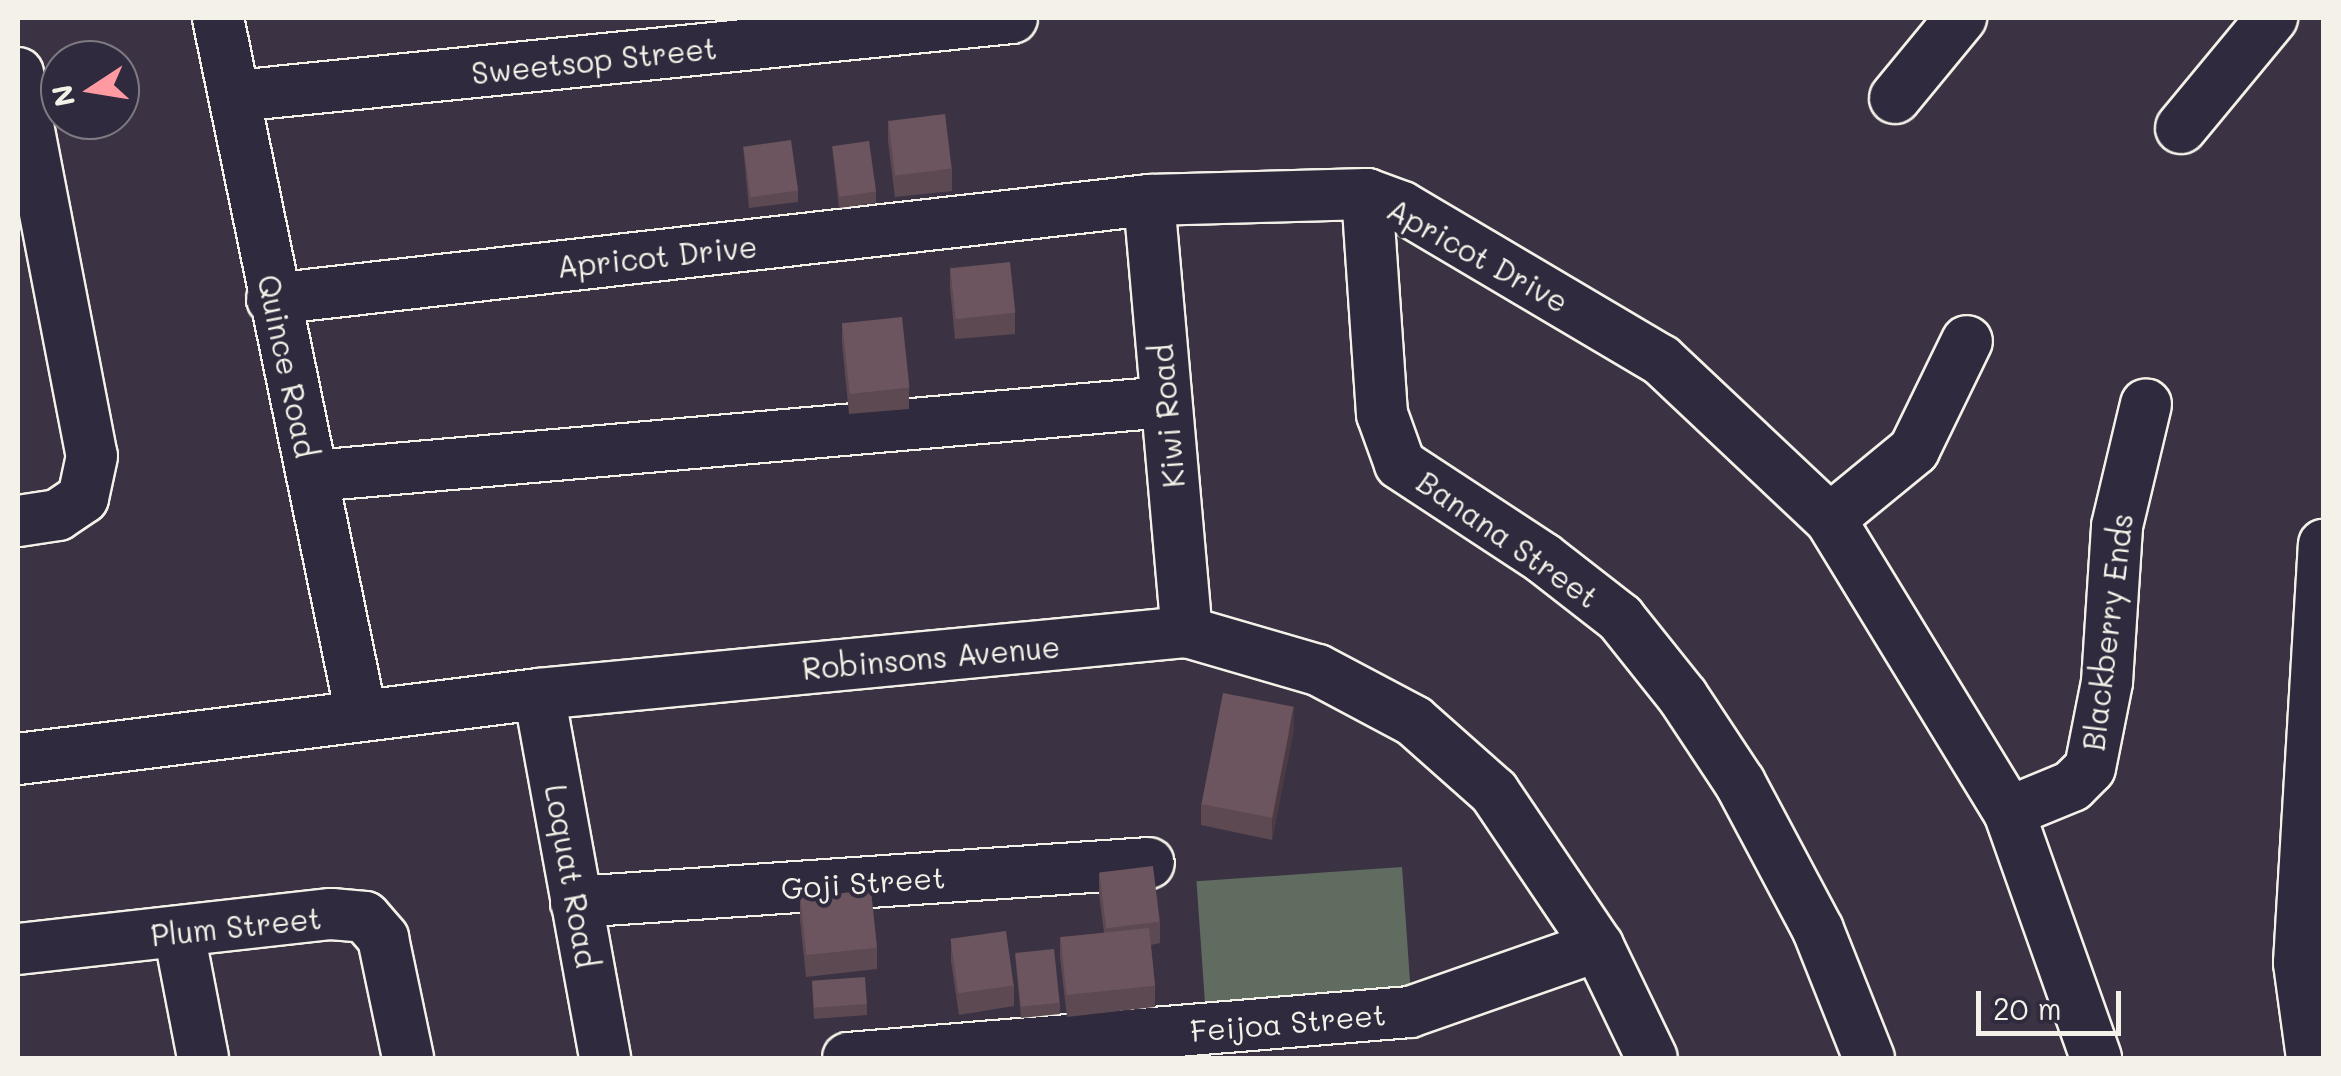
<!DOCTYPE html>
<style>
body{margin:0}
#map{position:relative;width:2341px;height:1076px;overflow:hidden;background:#3b3344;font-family:Mali,sans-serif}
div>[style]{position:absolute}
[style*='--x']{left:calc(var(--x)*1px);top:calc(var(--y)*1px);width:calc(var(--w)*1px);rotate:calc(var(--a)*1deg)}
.green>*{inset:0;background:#616c61;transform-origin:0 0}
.roads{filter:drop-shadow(2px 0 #f4f1e8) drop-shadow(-2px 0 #f4f1e8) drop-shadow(0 2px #f4f1e8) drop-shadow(0 -2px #f4f1e8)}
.minor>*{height:50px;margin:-25px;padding:0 25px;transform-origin:25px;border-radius:25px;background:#2f2a3d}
.wall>*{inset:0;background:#5d4951}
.shaded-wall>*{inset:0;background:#4c3c42}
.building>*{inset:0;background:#6c555e;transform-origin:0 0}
span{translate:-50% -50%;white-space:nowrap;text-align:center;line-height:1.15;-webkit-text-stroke:8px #2f2a3d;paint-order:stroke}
.street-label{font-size:30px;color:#f4f1e8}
.frame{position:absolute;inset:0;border:20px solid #f4f1e8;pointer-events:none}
.north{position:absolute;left:40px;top:40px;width:100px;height:100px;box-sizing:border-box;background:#2f2a3d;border:2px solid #7e7a81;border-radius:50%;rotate:258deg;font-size:28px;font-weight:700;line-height:40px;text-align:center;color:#f4f1e8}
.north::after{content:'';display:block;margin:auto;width:35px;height:45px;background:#ff9aa2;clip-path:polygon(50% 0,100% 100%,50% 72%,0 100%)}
.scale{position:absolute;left:1976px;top:991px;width:145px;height:45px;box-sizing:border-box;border:5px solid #f4f1e8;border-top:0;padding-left:12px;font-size:30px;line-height:35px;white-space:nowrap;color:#f4f1e8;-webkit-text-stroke:8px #2f2a3d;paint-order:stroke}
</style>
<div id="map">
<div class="green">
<div style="left:1402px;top:867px;width:124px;height:206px;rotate:86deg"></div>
</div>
<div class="roads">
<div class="minor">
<div style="--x:218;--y:18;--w:711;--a:78.39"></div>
<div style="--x:18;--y:73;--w:390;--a:79.1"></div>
<div style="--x:92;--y:456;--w:43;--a:102.1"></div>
<div style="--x:83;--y:498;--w:30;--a:146"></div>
<div style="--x:58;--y:515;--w:40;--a:171.5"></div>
<div style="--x:236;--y:96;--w:780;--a:-5.74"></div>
<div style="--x:1895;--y:98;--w:104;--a:-50.5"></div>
<div style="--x:2181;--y:128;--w:143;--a:-50.4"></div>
<div style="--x:1367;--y:194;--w:221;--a:86.1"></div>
<div style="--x:1382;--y:414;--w:53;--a:70.2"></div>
<div style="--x:1400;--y:464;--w:171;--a:33.3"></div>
<div style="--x:1543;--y:558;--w:98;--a:37.9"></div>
<div style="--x:1620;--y:618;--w:101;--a:51.4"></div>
<div style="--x:1683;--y:697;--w:103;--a:56.5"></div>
<div style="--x:1740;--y:783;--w:166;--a:62"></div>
<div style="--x:1818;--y:930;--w:138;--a:68.3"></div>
<div style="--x:1149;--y:200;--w:434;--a:85"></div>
<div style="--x:272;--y:299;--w:883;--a:-6.44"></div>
<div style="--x:1149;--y:200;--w:218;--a:-1.6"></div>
<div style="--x:1367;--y:194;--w:37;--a:20"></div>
<div style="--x:1402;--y:207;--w:301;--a:30.6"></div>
<div style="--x:1661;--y:360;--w:232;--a:43.3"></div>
<div style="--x:1830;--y:519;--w:343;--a:58.6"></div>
<div style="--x:2009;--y:812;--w:261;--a:70.5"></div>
<div style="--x:313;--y:476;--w:855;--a:-4.96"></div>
<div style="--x:1830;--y:519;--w:109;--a:-39.4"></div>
<div style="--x:1914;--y:450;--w:121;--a:-64.1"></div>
<div style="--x:539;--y:694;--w:370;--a:79.7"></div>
<div style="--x:18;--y:759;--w:525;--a:-7.11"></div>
<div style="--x:539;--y:694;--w:651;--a:-5.47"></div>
<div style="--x:1187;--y:632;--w:136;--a:16.2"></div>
<div style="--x:1318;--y:670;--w:109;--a:28"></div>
<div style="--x:1414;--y:721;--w:107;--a:41.6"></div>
<div style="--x:1494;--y:792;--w:186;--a:56"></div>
<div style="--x:1598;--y:946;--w:124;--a:64.3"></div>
<div style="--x:2009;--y:812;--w:68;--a:-22.4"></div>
<div style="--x:2072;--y:786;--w:25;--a:-45"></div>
<div style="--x:2090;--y:768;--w:88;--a:-78.8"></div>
<div style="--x:2107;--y:682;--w:156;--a:-86.3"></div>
<div style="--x:2117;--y:526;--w:125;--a:-76.6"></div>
<div style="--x:576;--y:902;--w:574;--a:-3.89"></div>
<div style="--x:179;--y:933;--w:127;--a:79.1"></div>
<div style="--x:18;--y:949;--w:315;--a:-6.4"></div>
<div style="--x:331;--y:914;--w:34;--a:5"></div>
<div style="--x:365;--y:917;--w:28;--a:49"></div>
<div style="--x:383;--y:938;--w:123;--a:78.2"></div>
<div style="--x:848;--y:1058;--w:564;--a:-4.68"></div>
<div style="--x:1410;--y:1012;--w:199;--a:-19.3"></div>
<div style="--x:2312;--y:1058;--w:96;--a:-97.8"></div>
<div style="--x:2299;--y:963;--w:419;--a:-86.6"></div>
</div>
</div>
<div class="wall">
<div style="clip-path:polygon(888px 120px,952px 169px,952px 191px,895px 197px,888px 141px)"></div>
<div style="clip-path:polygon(743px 146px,798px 191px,798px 202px,749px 208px)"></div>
<div style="clip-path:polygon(832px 146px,876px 192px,876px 203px,839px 208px)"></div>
<div style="clip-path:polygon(950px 267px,1015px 313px,1015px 334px,955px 339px,950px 288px)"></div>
<div style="clip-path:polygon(842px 322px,909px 388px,909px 409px,849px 414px,842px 343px)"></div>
<div style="clip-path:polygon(1294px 728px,1272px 840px,1201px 825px,1201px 804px)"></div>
<div style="clip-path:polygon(1099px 873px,1160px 922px,1160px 943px,1151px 945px,1155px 986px,1155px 1007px,1067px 1017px,1060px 958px,1060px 937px,1104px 933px,1099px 894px)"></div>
<div style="clip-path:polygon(800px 898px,877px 948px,877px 969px,806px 977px,800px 919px)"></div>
<div style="clip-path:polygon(951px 940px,1014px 985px,1014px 1006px,959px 1015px,951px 961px)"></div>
<div style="clip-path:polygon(1015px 954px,1060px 1003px,1060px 1014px,1021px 1018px)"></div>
<div style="clip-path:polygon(812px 982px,867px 1004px,867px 1015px,814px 1019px)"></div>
</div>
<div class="shaded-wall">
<div style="clip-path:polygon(1294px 707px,1294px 728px,1272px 840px,1272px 819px)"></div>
</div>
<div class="building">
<div style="left:945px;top:114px;width:55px;height:57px;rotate:83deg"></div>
<div style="left:791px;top:140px;width:51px;height:48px;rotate:82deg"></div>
<div style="left:869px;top:141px;width:51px;height:37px;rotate:82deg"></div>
<div style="left:1010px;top:262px;width:51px;height:60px;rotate:84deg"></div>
<div style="left:902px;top:317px;width:71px;height:60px;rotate:84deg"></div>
<div style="left:1223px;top:693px;width:72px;height:113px;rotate:11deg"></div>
<div style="left:1153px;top:866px;width:56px;height:54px;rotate:83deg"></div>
<div style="left:871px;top:890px;width:58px;height:71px;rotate:84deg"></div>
<div style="left:1149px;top:928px;width:58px;height:89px;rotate:84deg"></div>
<div style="left:1006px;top:931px;width:55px;height:56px;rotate:82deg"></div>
<div style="left:1054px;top:949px;width:54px;height:39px;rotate:84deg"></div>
<div style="left:865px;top:977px;width:27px;height:53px;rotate:86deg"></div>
</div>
<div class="street-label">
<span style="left:594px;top:60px;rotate:-6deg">Sweetsop Street</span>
<span style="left:1478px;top:255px;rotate:29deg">Apricot Drive</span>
<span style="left:657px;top:256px;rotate:-6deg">Apricot Drive</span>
<span style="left:288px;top:366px;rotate:78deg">Quince Road</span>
<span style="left:1167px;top:416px;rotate:-95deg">Kiwi Road</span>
<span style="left:1508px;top:539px;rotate:35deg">Banana Street</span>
<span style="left:2107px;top:632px;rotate:-83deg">Blackberry Ends</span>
<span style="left:931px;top:657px;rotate:-5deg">Robinsons Avenue</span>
<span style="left:572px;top:876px;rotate:80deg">Loquat Road</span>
<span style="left:863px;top:882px;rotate:-4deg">Goji Street</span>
<span style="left:236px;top:926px;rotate:-6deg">Plum Street</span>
<span style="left:1288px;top:1022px;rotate:-5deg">Feijoa Street</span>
</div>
<div class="frame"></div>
<div class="north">N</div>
<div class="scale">20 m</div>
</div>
